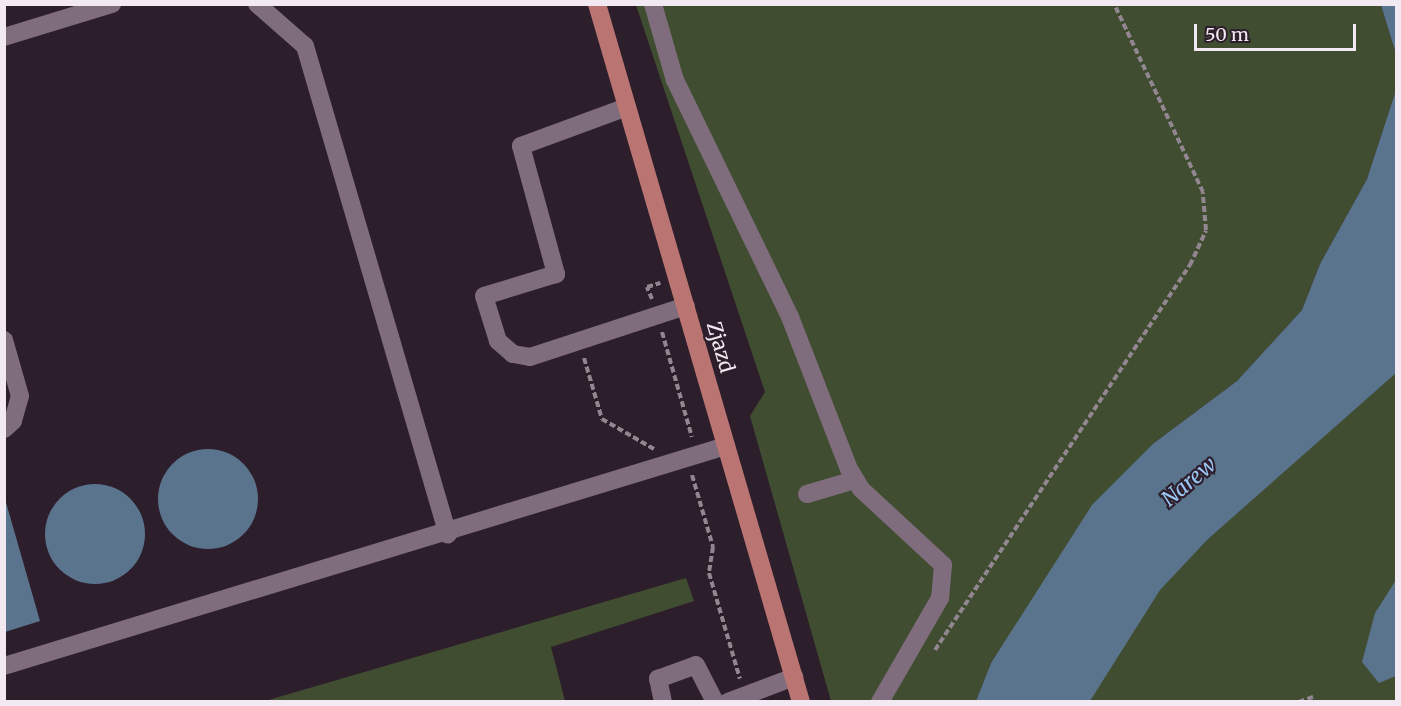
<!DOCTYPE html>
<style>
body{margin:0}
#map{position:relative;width:1401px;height:706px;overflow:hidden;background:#2d1e2c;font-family:Merriweather,serif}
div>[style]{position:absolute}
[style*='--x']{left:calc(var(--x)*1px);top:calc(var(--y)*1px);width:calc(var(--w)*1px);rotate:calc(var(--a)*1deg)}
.green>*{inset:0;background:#404d30}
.water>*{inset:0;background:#5b748e}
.round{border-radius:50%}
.path>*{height:4px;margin-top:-2px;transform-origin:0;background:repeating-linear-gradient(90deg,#928691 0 6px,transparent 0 9px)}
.minor>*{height:18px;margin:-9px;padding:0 9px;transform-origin:9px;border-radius:9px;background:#7f6d7d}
.major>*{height:18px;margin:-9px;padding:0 9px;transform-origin:9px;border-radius:9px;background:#ba7572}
span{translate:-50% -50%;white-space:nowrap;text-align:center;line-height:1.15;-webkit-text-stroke:4.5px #2d1e2c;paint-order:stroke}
.street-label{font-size:20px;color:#f3e9f2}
.water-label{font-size:21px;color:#9bc8f6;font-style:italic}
.frame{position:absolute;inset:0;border:6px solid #f3e9f2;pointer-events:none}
.scale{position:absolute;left:1194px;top:24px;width:162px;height:27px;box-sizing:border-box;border:3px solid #f3e9f2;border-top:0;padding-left:8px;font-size:18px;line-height:21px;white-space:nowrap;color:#f3e9f2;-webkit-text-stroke:4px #2d1e2c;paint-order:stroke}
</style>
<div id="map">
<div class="green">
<div style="clip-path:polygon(636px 5px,1381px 5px,1396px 54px,1396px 90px,1367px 179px,1320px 264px,1302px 310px,1237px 381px,1154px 443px,991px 663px,976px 701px,831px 701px,750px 416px,765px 392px)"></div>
<div style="clip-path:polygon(1396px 360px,1396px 701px,1090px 702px,1111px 652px,1183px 548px)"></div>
<div style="clip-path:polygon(686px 578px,694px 601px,551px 647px,565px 701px,265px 701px)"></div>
</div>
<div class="water">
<div style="clip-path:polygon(1381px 5px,1396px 5px,1396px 54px)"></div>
<div style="clip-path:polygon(1396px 90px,1396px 373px,1208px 539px,1160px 590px,1090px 701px,976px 701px,991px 663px,1092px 505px,1154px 443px,1237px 381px,1302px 310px,1320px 264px,1367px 179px)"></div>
<div class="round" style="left:158px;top:449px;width:100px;height:100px"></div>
<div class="round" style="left:45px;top:484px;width:100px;height:100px"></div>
<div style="clip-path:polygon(5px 499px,40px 621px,5px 632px,4px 632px)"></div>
<div style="clip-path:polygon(1396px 580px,1396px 676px,1379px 683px,1362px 662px,1375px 613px)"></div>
</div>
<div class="path">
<div style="--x:652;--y:299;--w:13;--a:-113"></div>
<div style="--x:647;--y:287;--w:14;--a:-17"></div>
<div style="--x:662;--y:332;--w:109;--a:74.1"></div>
<div style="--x:584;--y:358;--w:64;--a:73.6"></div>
<div style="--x:602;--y:419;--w:60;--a:30"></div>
<div style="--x:692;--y:475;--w:75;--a:73.7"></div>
<div style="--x:713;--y:547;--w:26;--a:99"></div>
<div style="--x:709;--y:573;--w:110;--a:73.7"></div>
<div style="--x:935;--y:650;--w:462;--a:-56.5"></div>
<div style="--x:1190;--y:265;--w:38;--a:-65"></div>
<div style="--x:1206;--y:230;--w:38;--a:-95"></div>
<div style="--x:1203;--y:192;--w:208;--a:-115.3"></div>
<div style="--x:1299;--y:702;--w:15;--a:-20"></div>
</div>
<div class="minor">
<div style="--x:257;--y:4;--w:64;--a:41.2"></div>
<div style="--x:305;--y:46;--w:509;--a:73.7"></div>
<div style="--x:653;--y:4;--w:79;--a:73.9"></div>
<div style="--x:675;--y:80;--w:263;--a:64.1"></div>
<div style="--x:790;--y:317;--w:163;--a:68.8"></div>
<div style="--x:849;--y:469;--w:23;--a:59"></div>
<div style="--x:861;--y:489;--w:112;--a:42.8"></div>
<div style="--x:943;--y:565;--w:33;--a:95"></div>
<div style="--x:940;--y:598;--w:120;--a:120"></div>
<div style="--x:4;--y:37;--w:113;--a:-17"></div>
<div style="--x:627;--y:107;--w:113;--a:159.8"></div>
<div style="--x:521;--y:146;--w:133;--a:74.7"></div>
<div style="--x:556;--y:274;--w:75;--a:163"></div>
<div style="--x:484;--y:296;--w:47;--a:72.7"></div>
<div style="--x:498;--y:341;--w:20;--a:41"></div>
<div style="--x:513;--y:354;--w:17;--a:10"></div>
<div style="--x:530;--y:357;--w:164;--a:-18.1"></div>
<div style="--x:4;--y:340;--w:58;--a:74.1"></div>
<div style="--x:20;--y:396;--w:26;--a:106"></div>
<div style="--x:13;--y:421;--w:12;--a:138"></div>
<div style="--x:807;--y:494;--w:50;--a:-16.3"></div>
<div style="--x:4;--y:666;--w:755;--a:-16.95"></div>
<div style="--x:663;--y:702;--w:24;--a:-102"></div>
<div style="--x:658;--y:679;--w:40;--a:-20.2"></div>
<div style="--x:696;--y:665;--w:42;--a:62.8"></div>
<div style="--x:728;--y:702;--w:71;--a:-20.7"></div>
</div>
<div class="major">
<div style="--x:597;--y:4;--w:727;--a:73.71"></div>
</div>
<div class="street-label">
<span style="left:721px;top:347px;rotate:74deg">Zjazd</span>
</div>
<div class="water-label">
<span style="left:1189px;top:482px;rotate:-40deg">Narew</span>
</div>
<div class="frame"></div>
<div class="scale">50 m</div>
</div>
